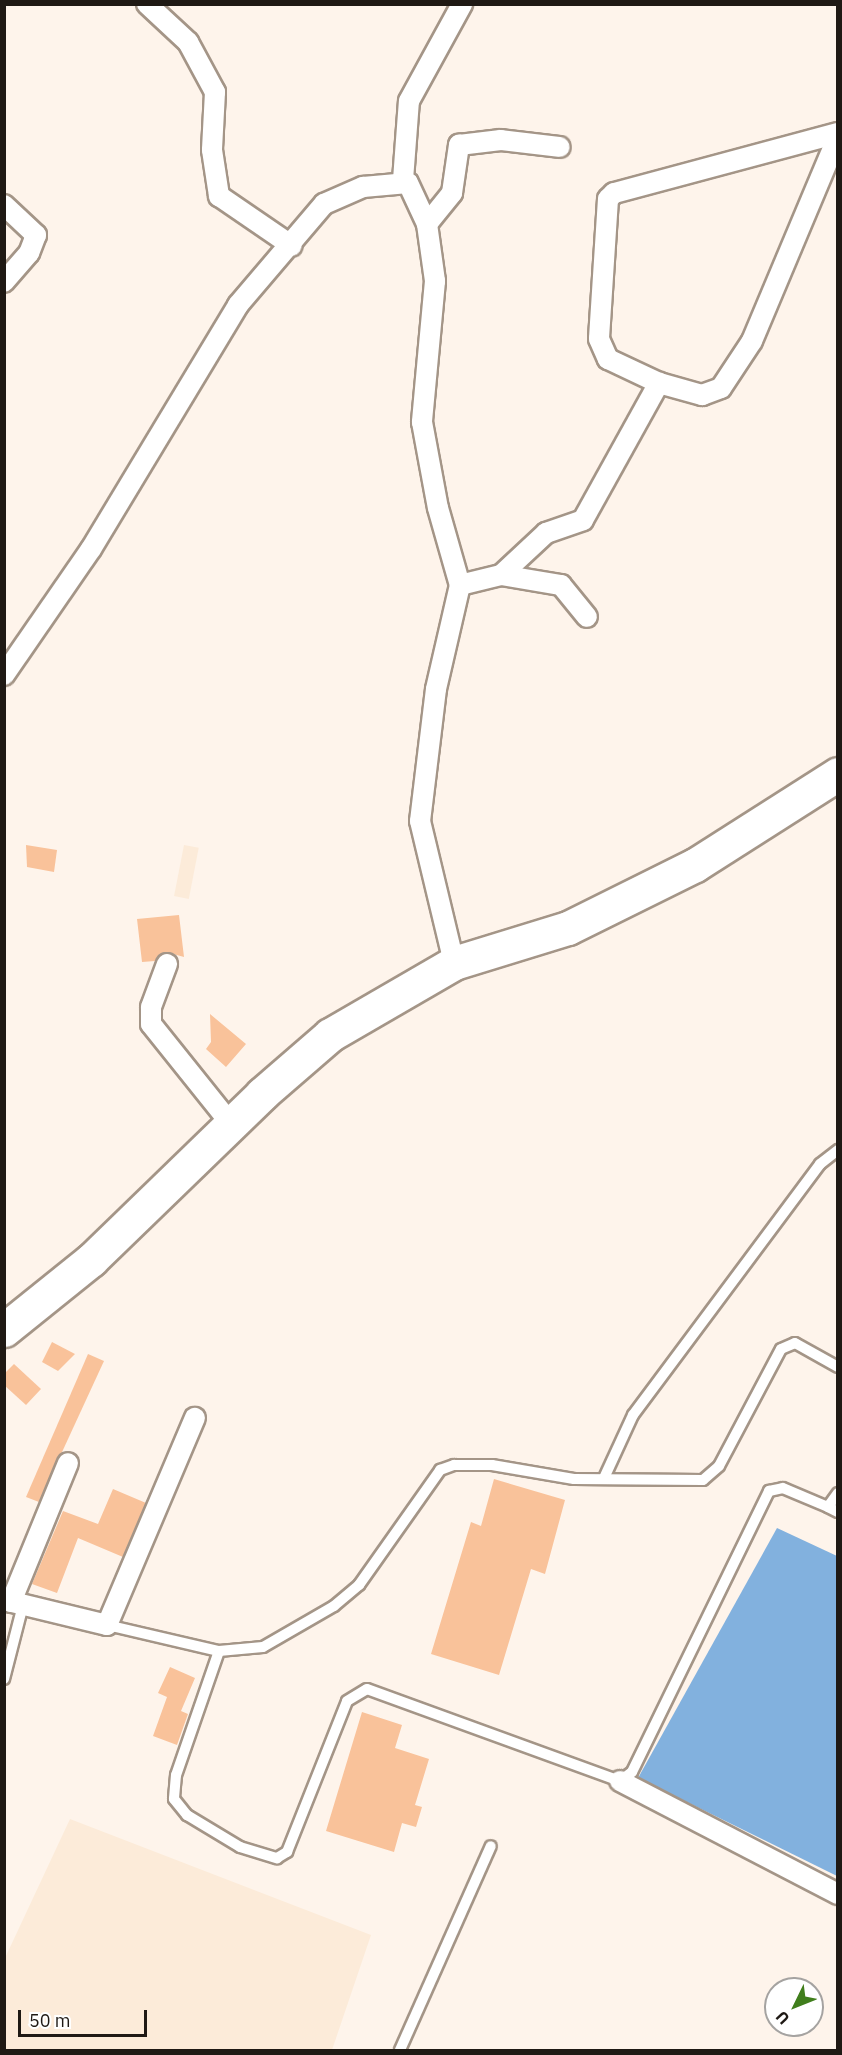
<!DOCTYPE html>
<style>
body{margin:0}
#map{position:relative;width:842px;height:2055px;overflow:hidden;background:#fef4eb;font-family:"IBM Plex Sans",sans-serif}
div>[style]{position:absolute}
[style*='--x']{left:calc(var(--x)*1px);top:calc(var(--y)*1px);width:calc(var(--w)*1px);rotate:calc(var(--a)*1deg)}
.built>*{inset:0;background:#fcebd9;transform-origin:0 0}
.water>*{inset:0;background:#82b1de}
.building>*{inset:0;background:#f9c29a}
.roads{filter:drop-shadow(2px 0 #a49587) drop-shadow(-2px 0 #a49587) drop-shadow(0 2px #a49587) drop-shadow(0 -2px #a49587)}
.lane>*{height:10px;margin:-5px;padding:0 5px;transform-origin:5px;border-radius:5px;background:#fff}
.street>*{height:20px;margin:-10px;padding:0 10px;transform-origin:10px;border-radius:10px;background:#fff}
.highway>*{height:33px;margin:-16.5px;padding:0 16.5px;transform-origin:16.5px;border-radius:16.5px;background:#fff}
span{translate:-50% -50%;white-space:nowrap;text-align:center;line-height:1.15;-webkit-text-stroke:6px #fff;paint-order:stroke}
.frame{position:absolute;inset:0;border:6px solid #1f1914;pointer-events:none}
.north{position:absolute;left:764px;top:1977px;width:60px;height:60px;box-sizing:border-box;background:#fff;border:2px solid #a5a3a1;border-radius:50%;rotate:227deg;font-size:16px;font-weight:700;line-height:24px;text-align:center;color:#1f1914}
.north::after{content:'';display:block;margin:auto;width:21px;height:27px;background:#407e1c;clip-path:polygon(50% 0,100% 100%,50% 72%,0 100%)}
.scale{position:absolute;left:18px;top:2010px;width:129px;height:27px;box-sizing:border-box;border:3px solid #1f1914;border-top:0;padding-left:8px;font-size:18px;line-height:21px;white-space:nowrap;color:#1f1914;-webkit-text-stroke:4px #fff;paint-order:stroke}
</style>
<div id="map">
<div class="built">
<div style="left:184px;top:845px;width:15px;height:52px;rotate:11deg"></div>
<div style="clip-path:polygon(70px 1819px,371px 1935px,332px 2050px,5px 2050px,5px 1958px)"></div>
</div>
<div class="water">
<div style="clip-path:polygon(777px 1528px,837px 1556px,837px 1876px,638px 1778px)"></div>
</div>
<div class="building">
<div style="clip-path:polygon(26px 845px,57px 850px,54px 872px,27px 867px)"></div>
<div style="clip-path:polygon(179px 915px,184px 957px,166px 952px,155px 961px,142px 962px,137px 919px)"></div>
<div style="clip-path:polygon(210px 1014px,246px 1044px,226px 1067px,206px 1049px,211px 1042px)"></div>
<div style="clip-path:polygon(52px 1342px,75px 1354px,58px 1371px,42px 1362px)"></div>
<div style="clip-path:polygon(88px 1354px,104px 1361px,39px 1502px,26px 1497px)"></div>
<div style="clip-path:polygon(14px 1364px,41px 1389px,26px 1405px,4px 1385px,4px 1374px)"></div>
<div style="clip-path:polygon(494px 1479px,565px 1500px,545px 1574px,531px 1569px,499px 1675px,431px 1654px,471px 1522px,481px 1526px)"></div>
<div style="clip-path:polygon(113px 1489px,146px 1503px,123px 1557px,78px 1538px,57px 1593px,32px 1584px,63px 1511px,98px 1524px)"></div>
<div style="clip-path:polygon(170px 1667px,195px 1678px,181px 1711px,188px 1714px,177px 1745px,153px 1736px,167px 1697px,158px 1693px)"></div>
<div style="clip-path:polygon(362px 1712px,402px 1725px,395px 1748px,429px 1759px,415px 1805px,422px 1807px,416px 1827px,402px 1823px,394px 1852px,326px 1831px)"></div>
</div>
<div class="roads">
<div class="lane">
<div style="--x:604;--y:1478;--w:69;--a:-65.3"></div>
<div style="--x:633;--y:1415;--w:313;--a:-53.3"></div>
<div style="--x:820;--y:1164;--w:23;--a:-38"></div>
<div style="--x:838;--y:1493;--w:17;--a:126"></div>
<div style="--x:828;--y:1507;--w:11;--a:27"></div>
<div style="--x:107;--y:1625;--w:115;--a:13.1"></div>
<div style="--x:219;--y:1651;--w:44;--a:-5.2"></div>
<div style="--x:263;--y:1647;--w:82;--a:-30"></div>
<div style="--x:334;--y:1606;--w:33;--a:-40"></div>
<div style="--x:359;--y:1585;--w:141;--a:-54.8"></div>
<div style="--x:440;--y:1470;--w:15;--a:-20"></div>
<div style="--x:454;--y:1465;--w:38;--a:0"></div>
<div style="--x:492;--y:1465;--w:83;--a:9.7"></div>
<div style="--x:574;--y:1479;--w:129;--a:0.4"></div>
<div style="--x:703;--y:1480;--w:21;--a:-41"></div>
<div style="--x:719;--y:1466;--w:132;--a:-62.1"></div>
<div style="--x:781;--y:1349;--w:15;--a:-23"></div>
<div style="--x:795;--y:1343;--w:49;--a:29.2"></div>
<div style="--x:219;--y:1651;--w:131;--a:109.1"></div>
<div style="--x:176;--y:1775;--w:24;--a:95"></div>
<div style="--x:174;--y:1799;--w:21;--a:51"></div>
<div style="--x:187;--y:1815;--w:62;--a:31.1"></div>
<div style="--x:240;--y:1847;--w:39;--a:17"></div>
<div style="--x:277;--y:1858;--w:12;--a:-31"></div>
<div style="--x:287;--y:1852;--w:162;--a:-68.3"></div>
<div style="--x:347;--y:1701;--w:23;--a:-31"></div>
<div style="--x:367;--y:1689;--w:269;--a:20"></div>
<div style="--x:620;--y:1781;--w:15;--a:-37"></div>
<div style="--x:632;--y:1772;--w:313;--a:-64"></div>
<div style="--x:769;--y:1491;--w:14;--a:-12"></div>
<div style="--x:783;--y:1488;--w:49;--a:22.9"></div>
<div style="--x:4;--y:1679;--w:76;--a:-75.6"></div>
<div style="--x:400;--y:2050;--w:223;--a:-66"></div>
</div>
<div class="street">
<div style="--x:147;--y:4;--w:56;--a:42.8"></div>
<div style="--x:188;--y:42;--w:57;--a:61.6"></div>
<div style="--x:215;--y:92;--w:58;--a:93"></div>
<div style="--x:212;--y:150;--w:47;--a:81.3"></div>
<div style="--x:219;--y:196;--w:88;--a:34.4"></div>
<div style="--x:838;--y:133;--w:232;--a:165"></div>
<div style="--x:614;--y:193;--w:8;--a:135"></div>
<div style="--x:608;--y:199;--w:140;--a:93.7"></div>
<div style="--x:599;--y:339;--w:22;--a:66"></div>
<div style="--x:608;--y:359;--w:56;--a:25.2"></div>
<div style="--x:659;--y:383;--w:45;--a:15.6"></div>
<div style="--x:702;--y:395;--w:20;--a:-20"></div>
<div style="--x:721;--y:388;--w:56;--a:-56.6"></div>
<div style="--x:752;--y:341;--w:222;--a:-67.2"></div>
<div style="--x:403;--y:180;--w:79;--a:-85.7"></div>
<div style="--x:409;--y:101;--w:111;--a:-61.3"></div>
<div style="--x:4;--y:205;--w:44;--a:43.2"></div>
<div style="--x:36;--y:235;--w:19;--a:111"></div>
<div style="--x:29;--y:253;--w:38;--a:131"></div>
<div style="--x:427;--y:224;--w:40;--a:-51"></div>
<div style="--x:452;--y:193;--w:49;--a:-81.7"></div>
<div style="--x:459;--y:145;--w:42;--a:-6.8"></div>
<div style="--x:501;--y:140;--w:59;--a:6.8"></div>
<div style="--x:501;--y:575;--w:61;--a:9.5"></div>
<div style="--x:561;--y:585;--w:41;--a:50.9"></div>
<div style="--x:460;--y:585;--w:42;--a:-13.7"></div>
<div style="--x:501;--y:575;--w:62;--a:-43"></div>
<div style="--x:546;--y:533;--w:39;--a:-19"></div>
<div style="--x:583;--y:520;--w:157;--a:-61"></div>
<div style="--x:4;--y:675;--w:153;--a:-55.4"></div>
<div style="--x:91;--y:549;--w:285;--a:-58.9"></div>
<div style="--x:238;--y:305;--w:133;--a:-49.6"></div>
<div style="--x:324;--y:204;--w:43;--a:-23.6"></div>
<div style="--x:363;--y:187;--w:45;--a:-5.1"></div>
<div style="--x:408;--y:183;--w:45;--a:65.1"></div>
<div style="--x:427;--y:224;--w:58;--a:82"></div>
<div style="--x:435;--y:281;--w:142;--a:95.3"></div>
<div style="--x:422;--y:422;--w:87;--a:79.5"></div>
<div style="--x:438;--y:508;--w:80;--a:74.1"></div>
<div style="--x:460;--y:585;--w:107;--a:103"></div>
<div style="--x:436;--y:689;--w:133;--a:96.9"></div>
<div style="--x:420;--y:821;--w:146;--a:76.5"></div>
<div style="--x:167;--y:964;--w:46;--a:110.4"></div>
<div style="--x:151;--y:1007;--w:17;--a:90"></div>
<div style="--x:151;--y:1024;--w:129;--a:51.3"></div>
<div style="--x:4;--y:1600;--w:106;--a:13.6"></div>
<div style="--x:107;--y:1625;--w:225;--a:-67"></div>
<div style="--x:11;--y:1602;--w:150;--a:-67.7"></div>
<div style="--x:620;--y:1781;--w:246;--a:27.4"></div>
</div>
<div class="highway">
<div style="--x:4;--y:1330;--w:112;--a:-38.8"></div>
<div style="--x:91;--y:1260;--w:238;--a:-44.1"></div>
<div style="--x:262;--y:1094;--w:90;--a:-40.9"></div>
<div style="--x:330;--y:1035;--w:143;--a:-30.1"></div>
<div style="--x:454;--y:963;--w:119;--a:-17.1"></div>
<div style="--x:568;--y:928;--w:142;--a:-26.4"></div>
<div style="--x:695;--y:865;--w:169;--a:-32.5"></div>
</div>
</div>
<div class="frame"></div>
<div class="north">U</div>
<div class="scale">50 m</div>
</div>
